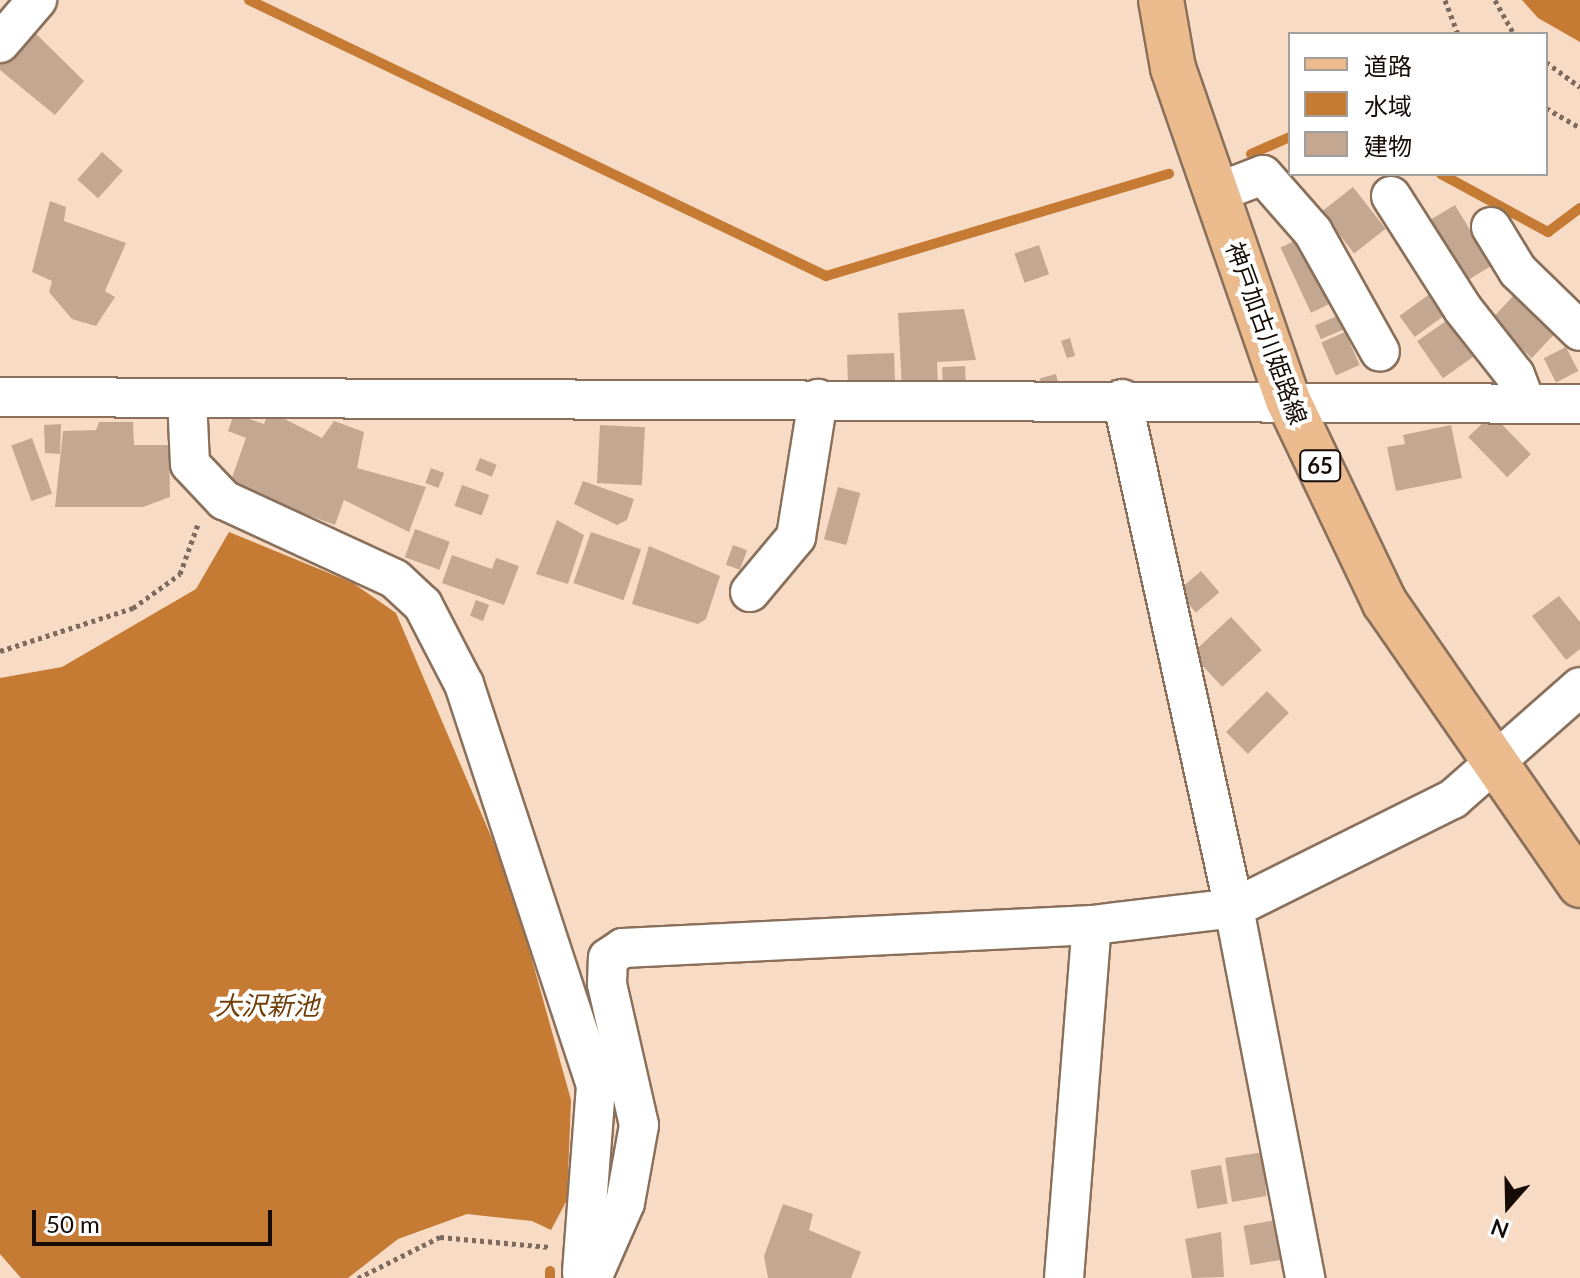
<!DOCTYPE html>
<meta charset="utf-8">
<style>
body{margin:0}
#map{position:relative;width:1580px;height:1278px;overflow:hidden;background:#f8dbc4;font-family:Lato,"Noto Sans JP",sans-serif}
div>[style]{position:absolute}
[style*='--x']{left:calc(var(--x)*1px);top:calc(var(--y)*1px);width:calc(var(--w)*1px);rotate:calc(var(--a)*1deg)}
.water>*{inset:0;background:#c57b34}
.stream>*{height:10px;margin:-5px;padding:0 5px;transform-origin:5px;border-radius:5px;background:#c57b34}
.building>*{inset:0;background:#c3a790;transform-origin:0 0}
.path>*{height:5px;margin-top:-2.5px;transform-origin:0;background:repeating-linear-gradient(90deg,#7e6b5d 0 4px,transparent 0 8px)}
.roads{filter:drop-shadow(2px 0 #8a705b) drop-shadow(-2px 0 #8a705b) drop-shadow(0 2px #8a705b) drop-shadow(0 -2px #8a705b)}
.minor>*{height:38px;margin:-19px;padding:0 19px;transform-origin:19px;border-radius:19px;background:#fff}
.major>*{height:44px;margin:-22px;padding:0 22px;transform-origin:22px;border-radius:22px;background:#ebbb8d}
span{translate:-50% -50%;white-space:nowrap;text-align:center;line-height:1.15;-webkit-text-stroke:8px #fff;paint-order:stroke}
.shield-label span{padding:2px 6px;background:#fff;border:2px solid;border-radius:6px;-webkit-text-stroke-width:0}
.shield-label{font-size:22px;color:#160c05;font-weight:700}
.street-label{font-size:24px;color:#160c05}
.water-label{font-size:26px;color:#703e07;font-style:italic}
.legend{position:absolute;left:1288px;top:32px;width:260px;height:144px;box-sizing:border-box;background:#fff;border:2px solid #a29e9b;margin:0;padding:10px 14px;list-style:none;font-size:24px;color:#160c05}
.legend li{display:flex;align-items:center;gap:16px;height:40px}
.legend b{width:40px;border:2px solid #a29e9b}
.north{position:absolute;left:1468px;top:1166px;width:80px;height:80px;-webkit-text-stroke:6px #fff;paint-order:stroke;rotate:200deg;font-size:22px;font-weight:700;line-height:32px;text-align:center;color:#160c05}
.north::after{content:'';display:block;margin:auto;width:28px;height:36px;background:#160c05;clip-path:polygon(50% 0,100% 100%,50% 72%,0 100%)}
.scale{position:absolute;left:32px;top:1210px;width:240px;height:36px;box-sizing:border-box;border:4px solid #160c05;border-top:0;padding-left:10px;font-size:24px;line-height:28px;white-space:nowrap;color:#160c05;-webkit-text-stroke:6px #fff;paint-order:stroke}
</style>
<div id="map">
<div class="water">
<div style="clip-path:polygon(1522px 0,1580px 0,1580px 42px,1538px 18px)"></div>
<div style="clip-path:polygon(229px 532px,353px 583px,396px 613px,510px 881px,571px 1100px,567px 1200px,551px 1230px,532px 1221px,467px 1214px,398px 1239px,348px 1278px,21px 1278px,0 1254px,0 678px,62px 667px,196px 589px)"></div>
</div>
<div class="stream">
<div style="--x:249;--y:0;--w:640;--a:25.56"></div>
<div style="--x:826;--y:276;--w:358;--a:-16.6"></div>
<div style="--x:1251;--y:154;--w:43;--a:-23.6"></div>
<div style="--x:1441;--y:174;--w:122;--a:28.5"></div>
<div style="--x:1548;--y:232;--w:40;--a:-37"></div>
<div style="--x:550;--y:1278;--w:7;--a:-90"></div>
</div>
<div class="building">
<div style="clip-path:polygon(25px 23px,84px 81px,55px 115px,0 70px,0 53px)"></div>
<div style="left:102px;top:152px;width:28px;height:37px;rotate:42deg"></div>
<div style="left:1353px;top:187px;width:53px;height:40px;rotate:52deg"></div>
<div style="clip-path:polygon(50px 201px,66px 207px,64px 221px,126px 243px,105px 291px,115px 297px,96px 326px,72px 319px,49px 292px,52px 281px,32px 272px)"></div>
<div style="left:1455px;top:205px;width:71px;height:34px;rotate:59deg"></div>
<div style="left:1305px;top:236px;width:72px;height:27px;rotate:65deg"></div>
<div style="left:1039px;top:245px;width:31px;height:26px;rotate:71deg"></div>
<div style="left:1431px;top:293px;width:26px;height:39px;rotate:54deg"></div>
<div style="left:1516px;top:293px;width:56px;height:37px;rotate:43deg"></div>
<div style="clip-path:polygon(964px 309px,976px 360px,937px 362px,938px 387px,902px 389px,898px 313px)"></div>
<div style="left:1337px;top:316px;width:15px;height:24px;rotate:67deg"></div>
<div style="left:1449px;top:319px;width:45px;height:39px;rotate:55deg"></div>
<div style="left:1345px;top:332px;width:36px;height:26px;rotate:66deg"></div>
<div style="clip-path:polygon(1070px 338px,1075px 356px,1067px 358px,1061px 341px)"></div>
<div style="left:1566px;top:347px;width:27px;height:25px;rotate:63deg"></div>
<div style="left:894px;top:353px;width:34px;height:47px;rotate:88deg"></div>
<div style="left:965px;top:366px;width:20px;height:23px;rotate:87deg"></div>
<div style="left:1056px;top:374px;width:11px;height:17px;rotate:75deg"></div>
<div style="clip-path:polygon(269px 411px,322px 438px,334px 421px,364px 432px,357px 468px,426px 487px,409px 532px,344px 500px,335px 525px,229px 486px,246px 438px,228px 431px,234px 414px,264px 424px)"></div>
<div style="left:1492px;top:414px;width:56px;height:33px;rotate:46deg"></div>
<div style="clip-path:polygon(99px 422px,133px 422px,134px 445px,169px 445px,170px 497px,143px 507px,55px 507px,63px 431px,96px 430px)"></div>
<div style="clip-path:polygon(61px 424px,60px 454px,45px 453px,44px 425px)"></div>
<div style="left:600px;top:425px;width:45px;height:58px;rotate:3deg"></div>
<div style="clip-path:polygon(1451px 425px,1462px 478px,1396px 491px,1387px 447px,1405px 444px,1403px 435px)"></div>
<div style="left:32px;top:438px;width:59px;height:22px;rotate:70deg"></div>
<div style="left:480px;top:458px;width:18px;height:13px;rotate:22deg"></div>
<div style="left:431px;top:468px;width:14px;height:16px;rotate:21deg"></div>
<div style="clip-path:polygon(583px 481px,634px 499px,627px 520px,617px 525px,574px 504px)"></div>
<div style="left:462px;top:485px;width:29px;height:22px;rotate:20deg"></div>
<div style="left:838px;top:487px;width:23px;height:54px;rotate:15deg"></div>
<div style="clip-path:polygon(557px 520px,584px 535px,568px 584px,536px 574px)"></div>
<div style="left:415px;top:529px;width:37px;height:30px;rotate:20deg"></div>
<div style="left:591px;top:532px;width:53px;height:54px;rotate:19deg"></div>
<div style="left:733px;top:545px;width:15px;height:21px;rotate:20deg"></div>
<div style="clip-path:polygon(649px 546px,720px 576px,706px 619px,698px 624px,632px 604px)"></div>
<div style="clip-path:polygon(452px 555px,492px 569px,496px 558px,519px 566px,504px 605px,442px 583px)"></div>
<div style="left:1201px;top:571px;width:28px;height:31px;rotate:49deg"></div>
<div style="clip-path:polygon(1559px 596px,1580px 622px,1580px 649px,1566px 660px,1532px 616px)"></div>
<div style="left:476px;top:600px;width:14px;height:17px;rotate:21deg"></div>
<div style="left:1231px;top:617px;width:45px;height:54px;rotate:47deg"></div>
<div style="left:1267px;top:691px;width:31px;height:58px;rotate:45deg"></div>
<div style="clip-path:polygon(1264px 1152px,1266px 1196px,1232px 1202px,1225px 1158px)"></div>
<div style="left:1221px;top:1165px;width:39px;height:31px;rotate:80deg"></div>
<div style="clip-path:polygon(783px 1204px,813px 1214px,809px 1230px,861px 1252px,851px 1278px,768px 1278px,764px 1256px)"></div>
<div style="left:1276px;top:1220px;width:40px;height:33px;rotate:80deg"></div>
<div style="clip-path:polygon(1221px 1232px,1224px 1277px,1192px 1278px,1185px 1239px)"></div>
</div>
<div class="path">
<div style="--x:1445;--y:0;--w:36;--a:69"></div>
<div style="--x:1495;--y:0;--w:39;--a:61"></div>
<div style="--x:1546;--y:62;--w:42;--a:36.3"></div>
<div style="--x:1546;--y:108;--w:39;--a:30"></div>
<div style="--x:0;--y:651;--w:140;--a:-17.9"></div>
<div style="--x:133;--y:608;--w:58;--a:-35.9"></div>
<div style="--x:180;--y:574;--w:53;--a:-70.2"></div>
<div style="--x:358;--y:1278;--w:92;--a:-26.6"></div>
<div style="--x:440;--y:1237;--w:110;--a:5.2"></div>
</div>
<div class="roads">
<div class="minor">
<div style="--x:0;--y:43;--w:57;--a:-49.3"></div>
<div style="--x:1216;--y:193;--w:50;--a:-21"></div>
<div style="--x:1263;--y:175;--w:76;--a:48.7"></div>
<div style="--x:1313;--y:232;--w:137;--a:60.8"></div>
<div style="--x:1391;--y:196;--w:134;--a:57.5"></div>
<div style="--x:1463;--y:309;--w:84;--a:51.8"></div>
<div style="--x:1515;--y:375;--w:30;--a:69"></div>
<div style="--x:1491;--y:227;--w:52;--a:58.5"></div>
<div style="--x:1518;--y:271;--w:86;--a:44.1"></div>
<div style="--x:0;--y:397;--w:1580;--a:0.25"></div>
<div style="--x:187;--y:398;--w:66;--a:87.4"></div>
<div style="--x:190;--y:464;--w:50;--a:46.6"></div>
<div style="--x:224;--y:500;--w:188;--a:24.8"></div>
<div style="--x:395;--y:579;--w:38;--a:43"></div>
<div style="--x:423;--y:605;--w:89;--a:62.6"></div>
<div style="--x:464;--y:684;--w:423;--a:71.8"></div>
<div style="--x:596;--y:1086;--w:187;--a:94.3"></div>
<div style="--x:1122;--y:399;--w:521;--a:77.59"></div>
<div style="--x:1234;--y:908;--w:377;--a:79.1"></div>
<div style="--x:750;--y:592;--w:72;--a:-50.1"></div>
<div style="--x:796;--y:537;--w:140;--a:-80.9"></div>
<div style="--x:592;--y:1278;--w:82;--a:-66.3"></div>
<div style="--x:625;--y:1203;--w:79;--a:-79.8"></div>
<div style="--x:639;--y:1125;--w:145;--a:-102.8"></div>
<div style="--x:607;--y:984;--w:26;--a:-88"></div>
<div style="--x:608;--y:958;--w:18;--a:-34"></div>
<div style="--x:623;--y:948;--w:470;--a:-2.8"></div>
<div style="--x:1092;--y:925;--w:143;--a:-6.8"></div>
<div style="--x:1234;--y:908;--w:245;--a:-26.5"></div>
<div style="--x:1453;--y:799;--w:169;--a:-41.4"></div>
<div style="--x:1064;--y:1278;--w:354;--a:-85.5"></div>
</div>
<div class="major">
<div style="--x:1161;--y:0;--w:69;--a:80"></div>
<div style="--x:1173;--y:68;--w:351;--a:70.9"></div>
<div style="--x:1288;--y:400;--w:225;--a:64.5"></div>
<div style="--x:1385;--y:603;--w:343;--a:55.3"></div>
</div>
</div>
<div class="shield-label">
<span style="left:1320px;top:466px">65</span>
</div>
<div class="street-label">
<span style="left:1267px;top:333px;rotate:70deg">神戸加古川姫路線</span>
</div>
<div class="water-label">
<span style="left:267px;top:1006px">大沢新池</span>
</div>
<ul class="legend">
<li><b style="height:10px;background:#ebbb8d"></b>道路</li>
<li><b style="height:22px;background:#c57b34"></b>水域</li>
<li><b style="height:22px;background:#c3a790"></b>建物</li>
</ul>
<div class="north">N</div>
<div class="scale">50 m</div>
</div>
